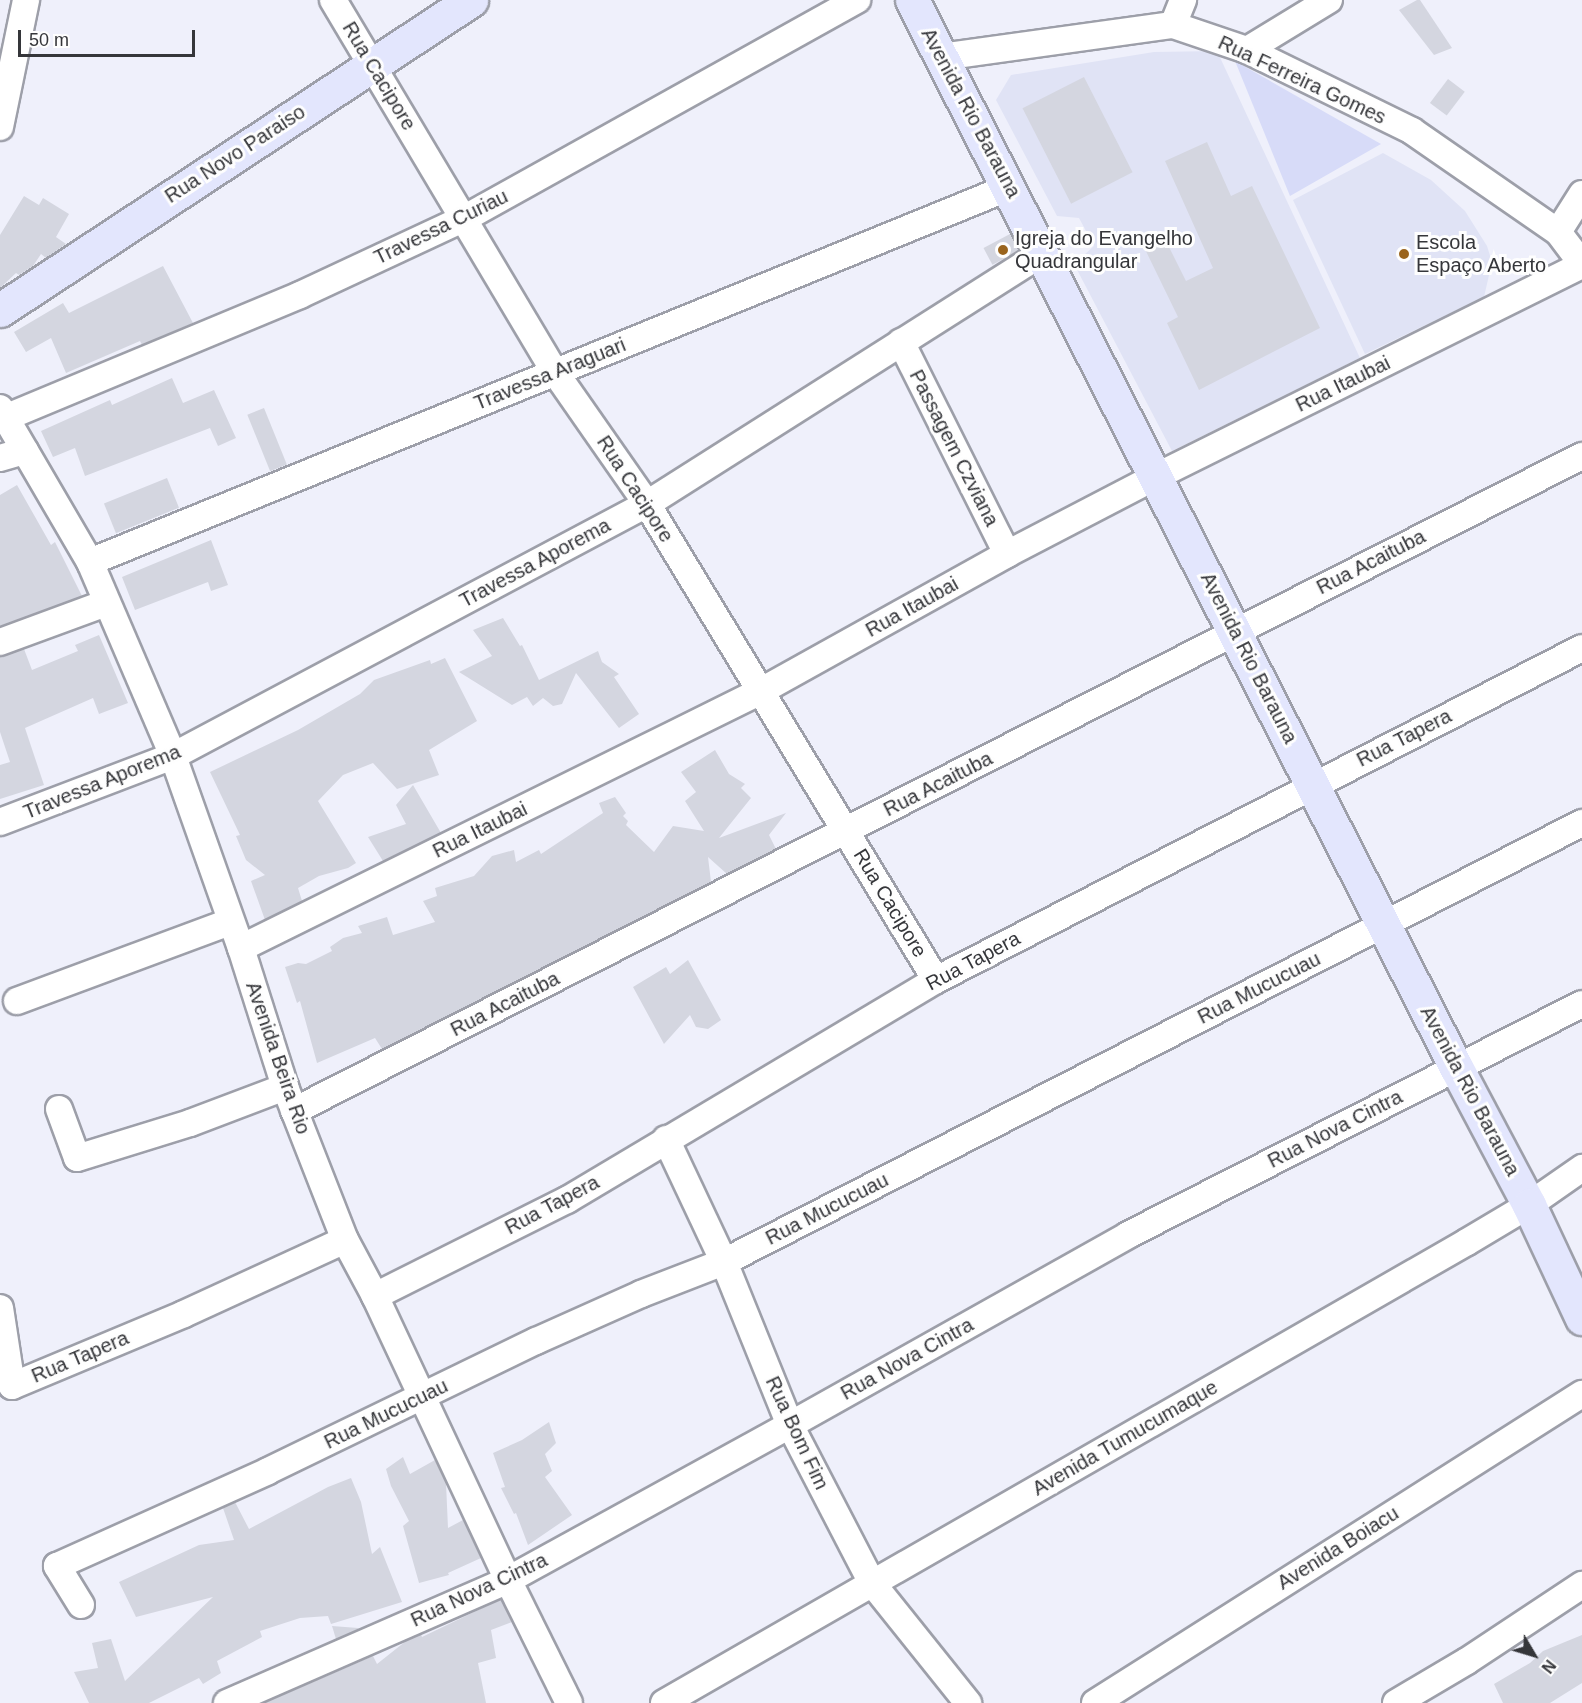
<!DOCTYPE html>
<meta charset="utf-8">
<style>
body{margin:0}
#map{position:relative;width:1582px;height:1703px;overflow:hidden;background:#eff0fb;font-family:Arial,sans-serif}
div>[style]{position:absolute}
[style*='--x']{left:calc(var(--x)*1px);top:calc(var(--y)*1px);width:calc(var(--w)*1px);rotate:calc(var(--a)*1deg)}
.built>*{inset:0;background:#e0e3f5}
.green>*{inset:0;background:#d7dbf8}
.building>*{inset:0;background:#d4d6e0;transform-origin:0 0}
.roads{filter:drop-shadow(2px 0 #9d9fa9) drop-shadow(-2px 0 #9d9fa9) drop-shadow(0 2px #9d9fa9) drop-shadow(0 -2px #9d9fa9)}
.street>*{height:26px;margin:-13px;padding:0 13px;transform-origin:13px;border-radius:13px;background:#fff}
.secondary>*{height:33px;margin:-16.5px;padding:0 16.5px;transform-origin:16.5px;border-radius:16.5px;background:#e3e6fd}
.dots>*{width:16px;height:16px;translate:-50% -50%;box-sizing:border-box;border:3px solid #fefefe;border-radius:50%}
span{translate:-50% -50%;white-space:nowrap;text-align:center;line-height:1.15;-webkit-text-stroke:6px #fefefe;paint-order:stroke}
.street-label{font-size:20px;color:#35363a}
.poi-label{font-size:20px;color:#35363a}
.left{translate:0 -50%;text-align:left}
.north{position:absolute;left:1504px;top:1625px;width:60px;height:60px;-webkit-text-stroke:4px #fefefe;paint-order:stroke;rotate:128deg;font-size:16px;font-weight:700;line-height:24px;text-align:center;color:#35363a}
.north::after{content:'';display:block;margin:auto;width:21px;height:27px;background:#35363a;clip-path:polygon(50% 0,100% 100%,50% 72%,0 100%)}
.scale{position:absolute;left:18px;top:30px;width:177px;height:27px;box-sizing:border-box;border:3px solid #35363a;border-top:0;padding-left:8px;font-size:18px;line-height:21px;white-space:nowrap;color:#35363a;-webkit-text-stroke:4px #fefefe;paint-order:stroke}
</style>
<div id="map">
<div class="built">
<div style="clip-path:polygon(1217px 51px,1360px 358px,1172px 451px,1074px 264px,1094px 246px,1079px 218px,1057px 216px,996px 100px,1011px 75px,1154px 52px)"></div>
<div style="clip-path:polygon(1383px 153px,1431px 180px,1465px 211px,1487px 246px,1492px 262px,1484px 297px,1365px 354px,1293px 200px)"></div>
</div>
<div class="green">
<div style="clip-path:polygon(1235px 61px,1381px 144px,1290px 196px)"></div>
</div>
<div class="building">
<div style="clip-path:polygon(1417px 0,1420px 0,1452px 48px,1434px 55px,1399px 10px)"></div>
<div style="left:1084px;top:77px;width:107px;height:69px;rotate:63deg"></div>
<div style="left:1448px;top:79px;width:21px;height:30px;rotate:37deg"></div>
<div style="clip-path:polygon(1207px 142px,1231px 196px,1252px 186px,1320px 328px,1199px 390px,1167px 323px,1178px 317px,1141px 241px,1161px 231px,1186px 281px,1213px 268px,1165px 161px)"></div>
<div style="clip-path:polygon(24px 196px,39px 205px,43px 198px,69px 214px,56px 237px,66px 244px,46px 258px,41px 254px,33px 266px,19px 275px,16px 273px,0 288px,0 235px)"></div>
<div style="left:1010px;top:234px;width:19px;height:30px;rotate:62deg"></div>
<div style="clip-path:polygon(163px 266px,193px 323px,142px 345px,140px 341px,66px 373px,51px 338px,26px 352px,14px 332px,63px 303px,69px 313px)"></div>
<div style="clip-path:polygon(172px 378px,183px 403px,214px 390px,236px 438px,218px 446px,210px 428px,85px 476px,75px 448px,53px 457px,41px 431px,110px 400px,112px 405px)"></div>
<div style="left:264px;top:408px;width:61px;height:18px;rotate:68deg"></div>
<div style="left:167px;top:478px;width:32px;height:68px;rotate:68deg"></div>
<div style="clip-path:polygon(17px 485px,51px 545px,55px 542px,82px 596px,0 626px,0 495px)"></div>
<div style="clip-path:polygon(211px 540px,228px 585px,211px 591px,208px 582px,135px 610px,122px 577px)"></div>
<div style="clip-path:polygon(503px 618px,520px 646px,522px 645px,539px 680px,598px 651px,602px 662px,619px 674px,614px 677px,639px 714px,619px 728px,576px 673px,562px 704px,553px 706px,543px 698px,533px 706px,527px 697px,512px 705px,459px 672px,492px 656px,473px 630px)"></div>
<div style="clip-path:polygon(99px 635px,128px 703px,99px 714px,93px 698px,25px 728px,44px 785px,0 799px,0 765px,10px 762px,0 732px,0 657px,24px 649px,32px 670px,78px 651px,75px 645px)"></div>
<div style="clip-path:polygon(445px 658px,477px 721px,429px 750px,439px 775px,397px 789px,373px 763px,343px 775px,318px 801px,356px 863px,348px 868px,319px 876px,298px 888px,302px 901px,265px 920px,251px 881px,265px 875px,246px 860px,236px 836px,240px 835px,210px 772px,298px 730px,360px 694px,374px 680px,430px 660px,431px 664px)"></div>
<div style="clip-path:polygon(715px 750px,729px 774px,745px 784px,741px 788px,751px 798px,719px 838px,786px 813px,769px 835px,776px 849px,727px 874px,708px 857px,711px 882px,382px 1049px,375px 1038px,317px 1063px,300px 1001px,297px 1003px,285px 967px,298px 963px,306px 964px,332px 951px,330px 947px,343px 938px,362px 933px,358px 926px,387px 917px,393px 935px,435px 922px,423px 901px,437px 896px,435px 888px,474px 876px,492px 856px,514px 850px,516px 862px,539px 850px,541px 854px,603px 813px,599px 803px,615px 797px,626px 813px,623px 816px,628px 821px,626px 825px,654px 852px,673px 826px,704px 831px,685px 801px,696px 792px,681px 772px)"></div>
<div style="clip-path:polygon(413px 785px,441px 833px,383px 861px,368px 837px,406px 824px,396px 805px)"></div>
<div style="clip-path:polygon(688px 960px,721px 1020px,708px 1029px,696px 1027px,690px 1015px,664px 1044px,633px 987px,666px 967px,670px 974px)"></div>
<div style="clip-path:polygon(549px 1422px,556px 1443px,545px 1454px,552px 1471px,545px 1477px,572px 1515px,528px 1545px,516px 1513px,514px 1514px,501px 1488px,505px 1487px,493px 1453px,522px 1440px)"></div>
<div style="clip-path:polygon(403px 1457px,410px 1474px,435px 1460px,446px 1483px,448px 1528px,463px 1520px,481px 1558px,448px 1573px,449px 1575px,419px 1583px,403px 1526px,409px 1521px,391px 1486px,386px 1469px)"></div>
<div style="clip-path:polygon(351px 1478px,361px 1502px,372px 1554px,380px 1547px,402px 1602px,331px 1624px,328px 1616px,300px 1618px,260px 1631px,262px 1637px,217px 1661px,221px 1673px,203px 1684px,199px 1678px,149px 1703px,89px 1703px,74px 1672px,98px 1668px,92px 1643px,111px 1639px,125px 1681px,213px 1597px,136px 1617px,119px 1582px,199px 1545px,234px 1540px,223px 1508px,235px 1502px,249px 1529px,328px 1487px)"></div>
<div style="clip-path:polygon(501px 1599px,512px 1622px,491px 1630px,496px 1658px,478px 1663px,486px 1703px,264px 1703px,373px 1656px,377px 1664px,406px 1641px,421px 1634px,422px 1637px)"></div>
<div style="clip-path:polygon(332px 1626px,358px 1628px,359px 1629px,336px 1639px)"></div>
<div style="clip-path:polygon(1582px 1635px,1582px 1683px,1550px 1703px,1503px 1703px,1494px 1684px,1530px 1663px,1543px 1651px)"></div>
</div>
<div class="roads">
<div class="street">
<div style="--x:333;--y:0;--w:433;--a:59.2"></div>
<div style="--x:555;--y:372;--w:161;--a:55.1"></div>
<div style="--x:647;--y:504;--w:557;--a:58.74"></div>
<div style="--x:1173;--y:25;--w:27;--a:-68"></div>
<div style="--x:1247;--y:50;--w:96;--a:-31.4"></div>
<div style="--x:941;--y:57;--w:234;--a:-7.9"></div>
<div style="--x:1173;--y:25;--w:78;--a:18.7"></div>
<div style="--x:1247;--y:50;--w:184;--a:26.1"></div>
<div style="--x:1412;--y:131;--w:178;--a:34.7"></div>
<div style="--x:1558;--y:232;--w:40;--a:53"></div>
<div style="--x:0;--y:127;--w:130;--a:-78.4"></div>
<div style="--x:1558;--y:232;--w:45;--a:-57.7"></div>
<div style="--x:901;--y:342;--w:237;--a:63.4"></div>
<div style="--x:0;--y:408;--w:178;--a:59.7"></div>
<div style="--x:90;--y:562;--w:211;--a:66.8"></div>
<div style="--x:173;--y:756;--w:204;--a:70.5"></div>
<div style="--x:241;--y:948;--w:146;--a:72.4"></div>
<div style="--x:285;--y:1087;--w:164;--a:68.6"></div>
<div style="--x:345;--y:1240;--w:64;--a:61.8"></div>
<div style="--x:375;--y:1296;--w:314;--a:64.9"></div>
<div style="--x:508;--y:1580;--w:137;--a:63.6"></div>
<div style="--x:7;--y:417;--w:317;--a:-22.6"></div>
<div style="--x:300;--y:295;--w:182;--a:-25"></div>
<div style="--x:465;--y:218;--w:449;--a:-29.1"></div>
<div style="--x:0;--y:458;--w:26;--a:-16"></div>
<div style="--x:90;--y:562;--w:993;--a:-22.18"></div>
<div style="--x:0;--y:642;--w:113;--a:-20.2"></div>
<div style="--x:0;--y:822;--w:185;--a:-20.9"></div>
<div style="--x:173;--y:756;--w:537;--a:-28"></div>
<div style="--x:647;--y:504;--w:469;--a:-32.4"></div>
<div style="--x:241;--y:948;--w:580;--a:-26.3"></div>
<div style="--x:761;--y:691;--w:282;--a:-29.1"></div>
<div style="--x:1007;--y:554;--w:169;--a:-27.5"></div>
<div style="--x:1157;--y:476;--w:474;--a:-26.4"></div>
<div style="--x:17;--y:1001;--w:226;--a:-20.4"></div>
<div style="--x:59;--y:1109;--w:52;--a:69.8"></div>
<div style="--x:77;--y:1158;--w:118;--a:-17.2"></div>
<div style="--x:190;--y:1123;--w:102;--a:-20.8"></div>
<div style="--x:294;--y:1111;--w:1445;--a:-26.96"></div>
<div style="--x:666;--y:1139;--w:136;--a:64.8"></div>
<div style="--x:724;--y:1262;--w:176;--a:68"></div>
<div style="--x:790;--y:1425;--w:178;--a:62.6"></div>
<div style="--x:872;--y:1583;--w:154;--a:51.3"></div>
<div style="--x:375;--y:1296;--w:215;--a:-26.6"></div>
<div style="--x:567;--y:1200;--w:430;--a:-30.8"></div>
<div style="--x:936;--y:980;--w:726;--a:-27.2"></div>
<div style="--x:0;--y:1308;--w:79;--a:81.3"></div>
<div style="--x:12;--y:1386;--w:186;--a:-22.7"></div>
<div style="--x:184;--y:1314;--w:177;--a:-24.7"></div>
<div style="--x:81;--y:1605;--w:46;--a:-121.6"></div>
<div style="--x:57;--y:1566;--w:231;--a:-24.2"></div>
<div style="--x:268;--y:1471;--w:298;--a:-25.9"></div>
<div style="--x:536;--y:1341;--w:115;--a:-24.1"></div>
<div style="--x:641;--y:1294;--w:89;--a:-21.1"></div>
<div style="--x:724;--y:1262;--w:964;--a:-27.1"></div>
<div style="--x:227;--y:1703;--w:307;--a:-23.6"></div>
<div style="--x:508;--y:1580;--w:322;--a:-28.8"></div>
<div style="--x:790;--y:1425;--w:388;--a:-29.3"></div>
<div style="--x:1128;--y:1235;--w:509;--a:-26.97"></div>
<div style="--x:664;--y:1703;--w:926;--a:-29.86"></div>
<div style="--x:1467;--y:1242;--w:72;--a:-30.8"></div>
<div style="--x:1529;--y:1205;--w:65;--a:-34.9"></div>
<div style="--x:1095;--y:1703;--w:577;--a:-32.4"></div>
<div style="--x:1396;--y:1703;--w:82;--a:-30.6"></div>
<div style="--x:1467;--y:1661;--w:138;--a:-33.5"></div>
</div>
<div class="secondary">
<div style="--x:912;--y:0;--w:1198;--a:62.99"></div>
<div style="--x:1456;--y:1067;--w:156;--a:62.1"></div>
<div style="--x:1529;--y:1205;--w:125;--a:64.9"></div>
<div style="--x:0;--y:310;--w:564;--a:-33.35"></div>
</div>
</div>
<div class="dots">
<div style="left:1003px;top:250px;background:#9a641d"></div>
<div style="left:1404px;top:254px;background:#9a641d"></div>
</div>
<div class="street-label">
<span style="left:379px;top:76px;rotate:59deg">Rua Cacipore</span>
<span style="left:1302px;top:80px;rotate:25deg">Rua Ferreira Gomes</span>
<span style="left:971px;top:113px;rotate:62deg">Avenida Rio Barauna</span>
<span style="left:235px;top:154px;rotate:-33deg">Rua Novo Paraiso</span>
<span style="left:441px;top:227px;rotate:-26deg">Travessa Curiau</span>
<span style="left:550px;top:374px;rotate:-22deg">Travessa Araguari</span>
<span style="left:1343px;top:384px;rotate:-26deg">Rua Itaubai</span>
<span style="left:954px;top:448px;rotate:63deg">Passagem Czviana</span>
<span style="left:635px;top:489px;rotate:57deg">Rua Cacipore</span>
<span style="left:1371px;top:562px;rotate:-27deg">Rua Acaituba</span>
<span style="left:535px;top:563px;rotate:-28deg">Travessa Aporema</span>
<span style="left:912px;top:607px;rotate:-29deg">Rua Itaubai</span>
<span style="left:1249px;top:658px;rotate:63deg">Avenida Rio Barauna</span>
<span style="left:1404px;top:738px;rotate:-27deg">Rua Tapera</span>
<span style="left:102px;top:782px;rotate:-22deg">Travessa Aporema</span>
<span style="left:938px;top:784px;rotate:-27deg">Rua Acaituba</span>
<span style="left:480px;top:830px;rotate:-26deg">Rua Itaubai</span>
<span style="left:890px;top:903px;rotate:59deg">Rua Cacipore</span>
<span style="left:973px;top:961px;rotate:-28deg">Rua Tapera</span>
<span style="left:1259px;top:988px;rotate:-27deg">Rua Mucucuau</span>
<span style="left:505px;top:1004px;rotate:-27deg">Rua Acaituba</span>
<span style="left:278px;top:1058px;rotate:71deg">Avenida Beira Rio</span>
<span style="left:1470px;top:1091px;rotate:62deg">Avenida Rio Barauna</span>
<span style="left:1335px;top:1129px;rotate:-27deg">Rua Nova Cintra</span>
<span style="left:552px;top:1205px;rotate:-28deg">Rua Tapera</span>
<span style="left:827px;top:1209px;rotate:-27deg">Rua Mucucuau</span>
<span style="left:80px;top:1357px;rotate:-23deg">Rua Tapera</span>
<span style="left:907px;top:1359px;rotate:-29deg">Rua Nova Cintra</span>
<span style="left:386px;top:1414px;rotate:-26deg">Rua Mucucuau</span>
<span style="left:797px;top:1433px;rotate:65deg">Rua Bom Fim</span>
<span style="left:1125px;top:1438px;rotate:-30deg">Avenida Tumucumaque</span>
<span style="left:1338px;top:1548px;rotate:-32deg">Avenida Boiacu</span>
<span style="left:479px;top:1590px;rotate:-25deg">Rua Nova Cintra</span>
</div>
<div class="poi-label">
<span class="left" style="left:1015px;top:250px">Igreja do Evangelho<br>Quadrangular</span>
<span class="left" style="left:1416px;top:254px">Escola<br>Espaço Aberto</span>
</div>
<div class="north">N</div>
<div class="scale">50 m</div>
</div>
